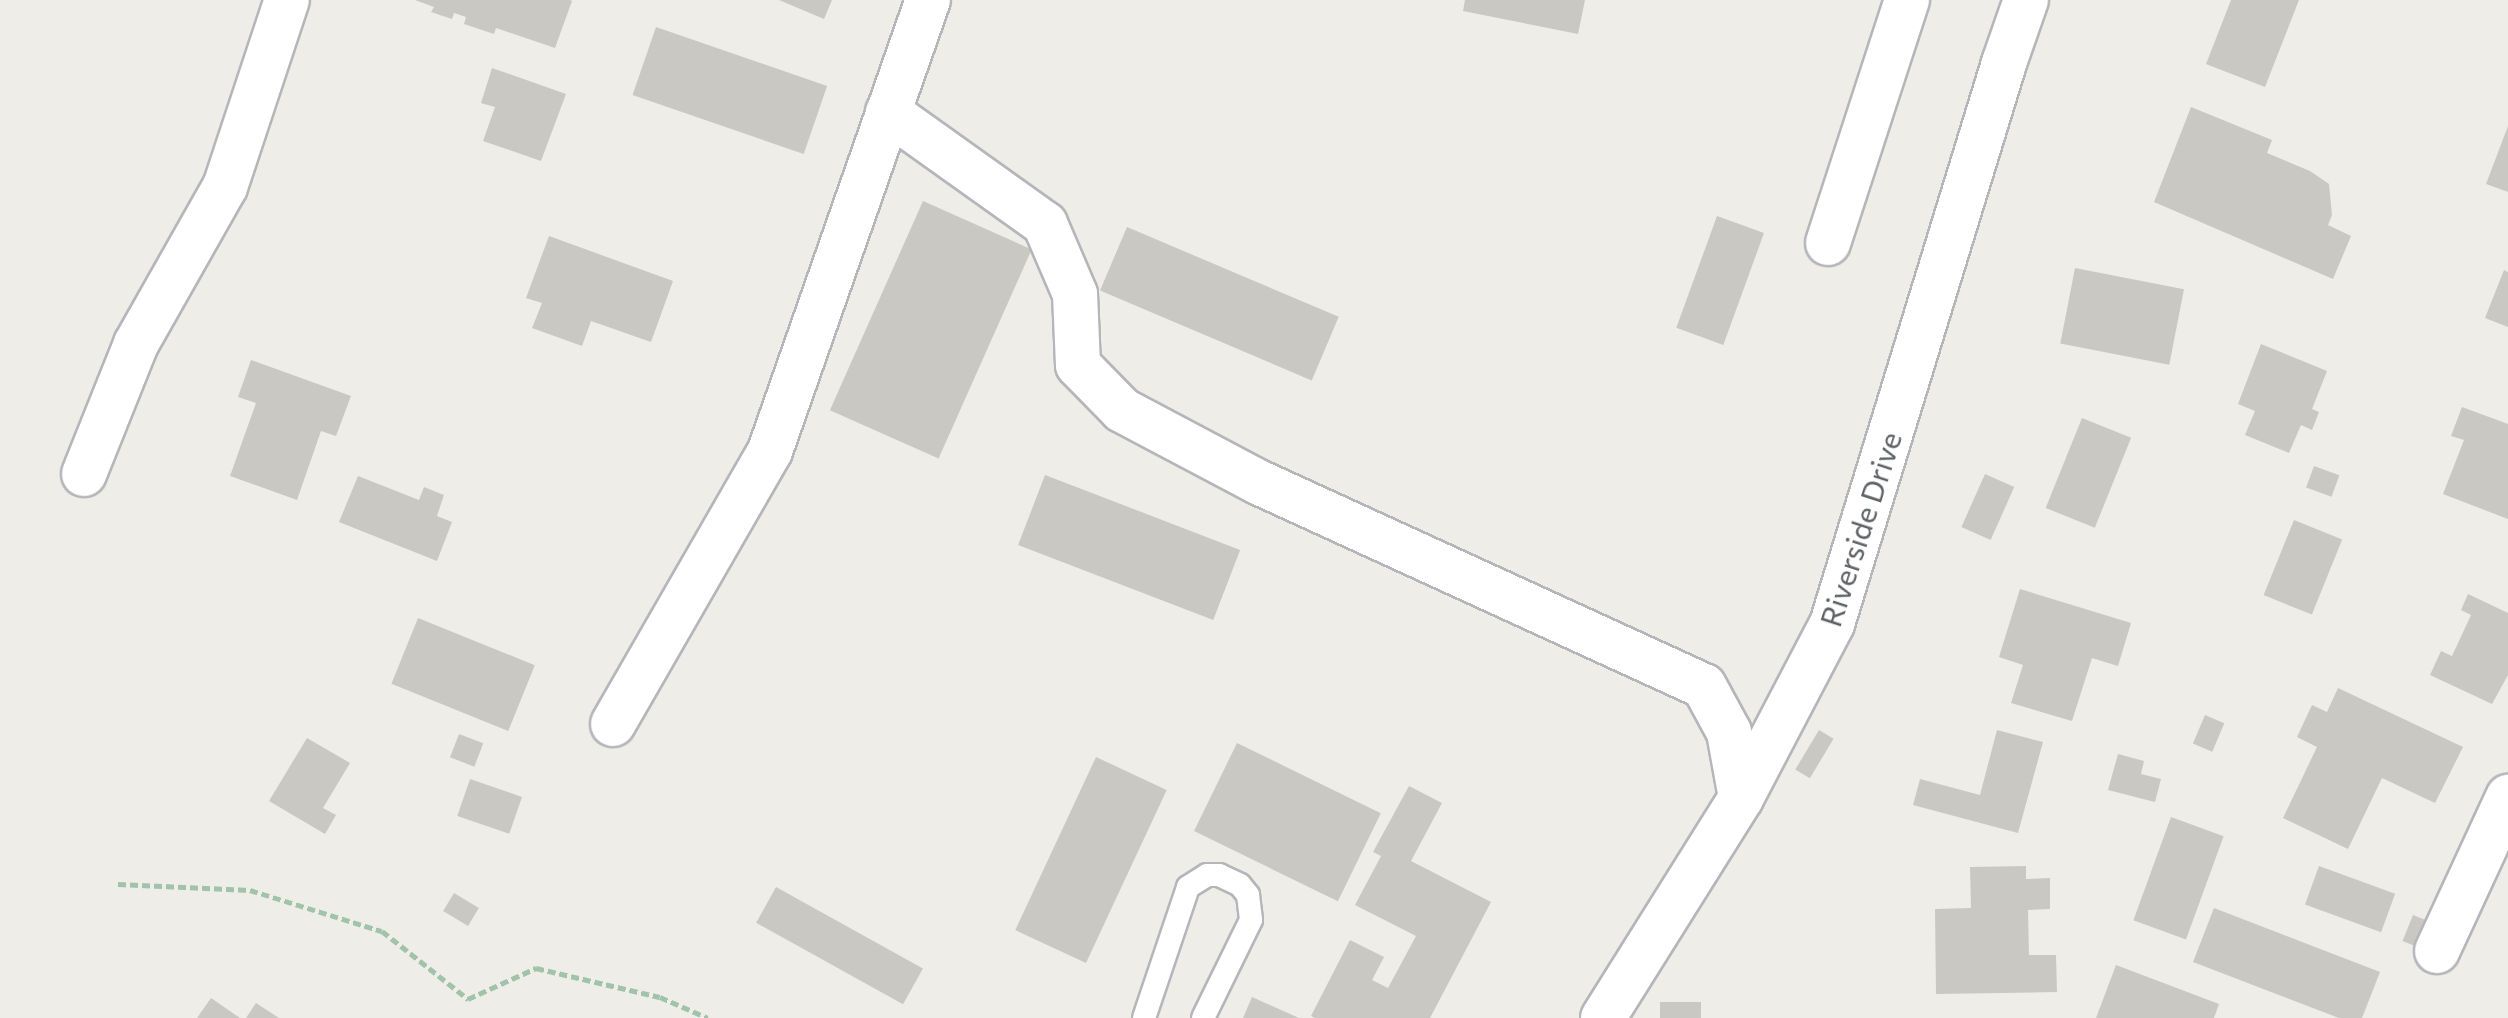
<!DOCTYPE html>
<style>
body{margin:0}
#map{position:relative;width:2508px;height:1018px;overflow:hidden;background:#eeede7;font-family:Commissioner,sans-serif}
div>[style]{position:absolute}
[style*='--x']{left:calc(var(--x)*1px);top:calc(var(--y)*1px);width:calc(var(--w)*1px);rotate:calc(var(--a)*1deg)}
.building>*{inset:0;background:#cac8c3;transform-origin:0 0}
.path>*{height:5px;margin-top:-2.5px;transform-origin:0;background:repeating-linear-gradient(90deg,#a0c3aa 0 8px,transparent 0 12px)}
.roads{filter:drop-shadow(2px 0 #b4b6ba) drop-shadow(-2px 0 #b4b6ba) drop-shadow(0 2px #b4b6ba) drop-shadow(0 -2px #b4b6ba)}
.lane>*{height:22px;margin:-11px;padding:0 11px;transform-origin:11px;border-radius:11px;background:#fff}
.street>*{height:44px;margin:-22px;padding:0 22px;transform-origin:22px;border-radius:22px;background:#fff}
span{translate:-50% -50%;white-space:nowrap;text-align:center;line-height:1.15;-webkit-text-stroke:6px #fff;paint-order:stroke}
.street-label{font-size:30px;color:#5e6165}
</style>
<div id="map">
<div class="building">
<div style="clip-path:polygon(415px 0,570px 0,572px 1px,555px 48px,496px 28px,494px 34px,464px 24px,466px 17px,454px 13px,452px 19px,431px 12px,434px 7px)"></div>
<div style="clip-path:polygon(779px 0,832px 0,824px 19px)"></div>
<div style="clip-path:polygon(1465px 0,1585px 0,1578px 34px,1463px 11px)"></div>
<div style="clip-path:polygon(2231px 0,2299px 0,2265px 87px,2206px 64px)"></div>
<div style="left:656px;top:27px;width:181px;height:72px;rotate:19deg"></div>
<div style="clip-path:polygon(492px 68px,566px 94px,541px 161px,483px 141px,495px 107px,481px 103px)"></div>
<div style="clip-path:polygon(2191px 107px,2272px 140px,2267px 153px,2310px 171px,2329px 184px,2332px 215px,2328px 225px,2351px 236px,2333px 279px,2154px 202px)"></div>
<div style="clip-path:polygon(2508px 126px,2508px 192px,2486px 184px)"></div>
<div style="left:923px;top:201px;width:119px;height:229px;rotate:24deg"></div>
<div style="left:1717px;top:216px;width:50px;height:119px;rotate:20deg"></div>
<div style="left:1127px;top:227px;width:230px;height:69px;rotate:23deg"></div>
<div style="clip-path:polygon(549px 236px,673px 281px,651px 342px,591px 321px,582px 346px,532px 328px,542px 303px,526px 298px)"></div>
<div style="left:2075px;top:268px;width:111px;height:77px;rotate:11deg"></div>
<div style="clip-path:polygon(2504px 270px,2508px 272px,2508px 327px,2485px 318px)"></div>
<div style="clip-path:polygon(2261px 344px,2327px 371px,2312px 409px,2319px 412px,2312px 430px,2301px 425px,2289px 453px,2245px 435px,2255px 411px,2238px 404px)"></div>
<div style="clip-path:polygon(251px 360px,351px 396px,336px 436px,321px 431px,297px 500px,230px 476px,256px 403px,238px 397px)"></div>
<div style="clip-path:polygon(2462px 407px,2508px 424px,2508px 519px,2443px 494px,2464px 440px,2451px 436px)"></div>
<div style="left:2082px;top:418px;width:53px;height:97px;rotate:22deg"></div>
<div style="left:2314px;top:466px;width:27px;height:23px;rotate:20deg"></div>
<div style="left:1985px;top:474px;width:32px;height:58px;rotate:24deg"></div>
<div style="left:1045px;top:475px;width:209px;height:75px;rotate:21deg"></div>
<div style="clip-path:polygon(358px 476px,419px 500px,424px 487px,444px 495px,437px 516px,452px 522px,437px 561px,339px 522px)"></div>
<div style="left:2294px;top:520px;width:52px;height:81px;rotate:22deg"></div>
<div style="clip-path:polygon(2020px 589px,2131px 623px,2118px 666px,2092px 658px,2072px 721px,2011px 703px,2023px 665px,1999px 657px)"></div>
<div style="clip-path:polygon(2468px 594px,2508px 613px,2508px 675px,2492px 704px,2430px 675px,2441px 651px,2452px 656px,2471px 615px,2461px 610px)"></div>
<div style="left:418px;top:618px;width:126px;height:71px;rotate:22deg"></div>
<div style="clip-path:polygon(2338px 688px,2463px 747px,2435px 803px,2382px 778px,2348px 849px,2283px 818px,2317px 747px,2297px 737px,2312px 705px,2327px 712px)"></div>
<div style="left:2205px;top:715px;width:21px;height:31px;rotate:23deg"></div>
<div style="left:1819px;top:730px;width:17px;height:46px;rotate:31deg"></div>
<div style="clip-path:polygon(1997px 730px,2043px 742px,2018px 833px,1913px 805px,1920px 779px,1980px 795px)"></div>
<div style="left:459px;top:734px;width:26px;height:25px;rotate:21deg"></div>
<div style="clip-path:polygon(307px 738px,350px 763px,323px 808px,336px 815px,325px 834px,269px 801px)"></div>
<div style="left:1237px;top:743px;width:160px;height:98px;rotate:26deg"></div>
<div style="clip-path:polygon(2118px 754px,2144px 761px,2141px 774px,2161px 779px,2155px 802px,2108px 790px)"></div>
<div style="left:1096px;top:757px;width:78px;height:191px;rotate:25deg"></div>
<div style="left:470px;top:779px;width:55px;height:39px;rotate:19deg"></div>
<div style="clip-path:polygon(1409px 786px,1442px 803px,1411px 861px,1491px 902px,1430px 1018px,1315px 1018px,1311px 1016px,1350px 940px,1384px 957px,1372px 980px,1388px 988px,1416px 936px,1355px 905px,1381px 856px,1373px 852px)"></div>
<div style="left:2171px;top:817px;width:56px;height:110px;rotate:20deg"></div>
<div style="clip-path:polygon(2026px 866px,2026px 879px,2050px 878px,2050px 909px,2028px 910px,2029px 955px,2056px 955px,2057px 992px,1936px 994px,1935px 909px,1971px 908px,1970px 867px)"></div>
<div style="left:2319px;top:866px;width:81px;height:41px;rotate:20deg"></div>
<div style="left:776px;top:887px;width:168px;height:41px;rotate:29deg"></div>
<div style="left:454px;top:893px;width:29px;height:21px;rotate:31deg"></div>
<div style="clip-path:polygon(2214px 908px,2380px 972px,2362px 1018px,2339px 1018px,2193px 962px)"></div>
<div style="left:2413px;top:915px;width:31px;height:28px;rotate:22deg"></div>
<div style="clip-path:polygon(2116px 965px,2219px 1004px,2214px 1018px,2096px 1018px)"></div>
<div style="clip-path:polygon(1252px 997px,1299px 1018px,1243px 1018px)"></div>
<div style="clip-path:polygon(211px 998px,240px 1018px,197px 1018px)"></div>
<div style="left:1660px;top:1002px;width:41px;height:16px"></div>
<div style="clip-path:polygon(256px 1003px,279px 1018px,246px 1018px)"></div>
</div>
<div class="path">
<div style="--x:118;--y:884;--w:132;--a:2.6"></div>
<div style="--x:250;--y:890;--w:138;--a:17.3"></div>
<div style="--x:382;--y:931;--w:110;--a:38.3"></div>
<div style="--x:468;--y:999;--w:75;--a:-24.5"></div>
<div style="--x:536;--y:968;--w:127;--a:13.2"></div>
<div style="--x:660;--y:997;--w:52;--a:23.6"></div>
</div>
<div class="roads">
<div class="lane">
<div style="--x:1144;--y:1018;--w:138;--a:-71.4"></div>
<div style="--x:1188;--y:887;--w:22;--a:-32"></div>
<div style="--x:1207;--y:875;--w:12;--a:0"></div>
<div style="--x:1219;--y:875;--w:23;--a:25"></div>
<div style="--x:1240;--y:885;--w:13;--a:51"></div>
<div style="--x:1248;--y:895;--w:25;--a:83"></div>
<div style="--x:1251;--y:920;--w:109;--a:116.1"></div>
</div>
<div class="street">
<div style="--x:888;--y:112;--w:193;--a:35.5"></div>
<div style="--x:1045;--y:224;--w:76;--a:66.8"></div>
<div style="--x:1075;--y:294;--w:71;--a:87.6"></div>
<div style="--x:1078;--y:365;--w:63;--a:45.6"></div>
<div style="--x:1122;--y:410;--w:154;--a:27.9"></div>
<div style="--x:1258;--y:482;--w:490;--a:24.6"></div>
<div style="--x:1704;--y:686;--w:52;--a:61.5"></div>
<div style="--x:1729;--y:732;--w:67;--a:79.7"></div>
<div style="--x:1828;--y:243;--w:256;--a:-72"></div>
<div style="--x:84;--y:474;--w:140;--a:-68.2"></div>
<div style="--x:136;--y:344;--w:180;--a:-60.5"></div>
<div style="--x:225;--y:187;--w:197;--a:-71.7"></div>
<div style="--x:613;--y:724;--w:315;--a:-60.1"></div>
<div style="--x:770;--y:451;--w:478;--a:-70.7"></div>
<div style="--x:2437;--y:951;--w:170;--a:-65.2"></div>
<div style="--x:1603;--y:1018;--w:260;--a:-57.9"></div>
<div style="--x:1741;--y:798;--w:196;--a:-62.4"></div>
<div style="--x:1832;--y:624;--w:587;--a:-72.95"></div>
<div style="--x:2004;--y:63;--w:67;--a:-70.8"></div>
</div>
</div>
<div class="street-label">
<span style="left:1860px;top:529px;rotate:-72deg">Riverside Drive</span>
</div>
</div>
